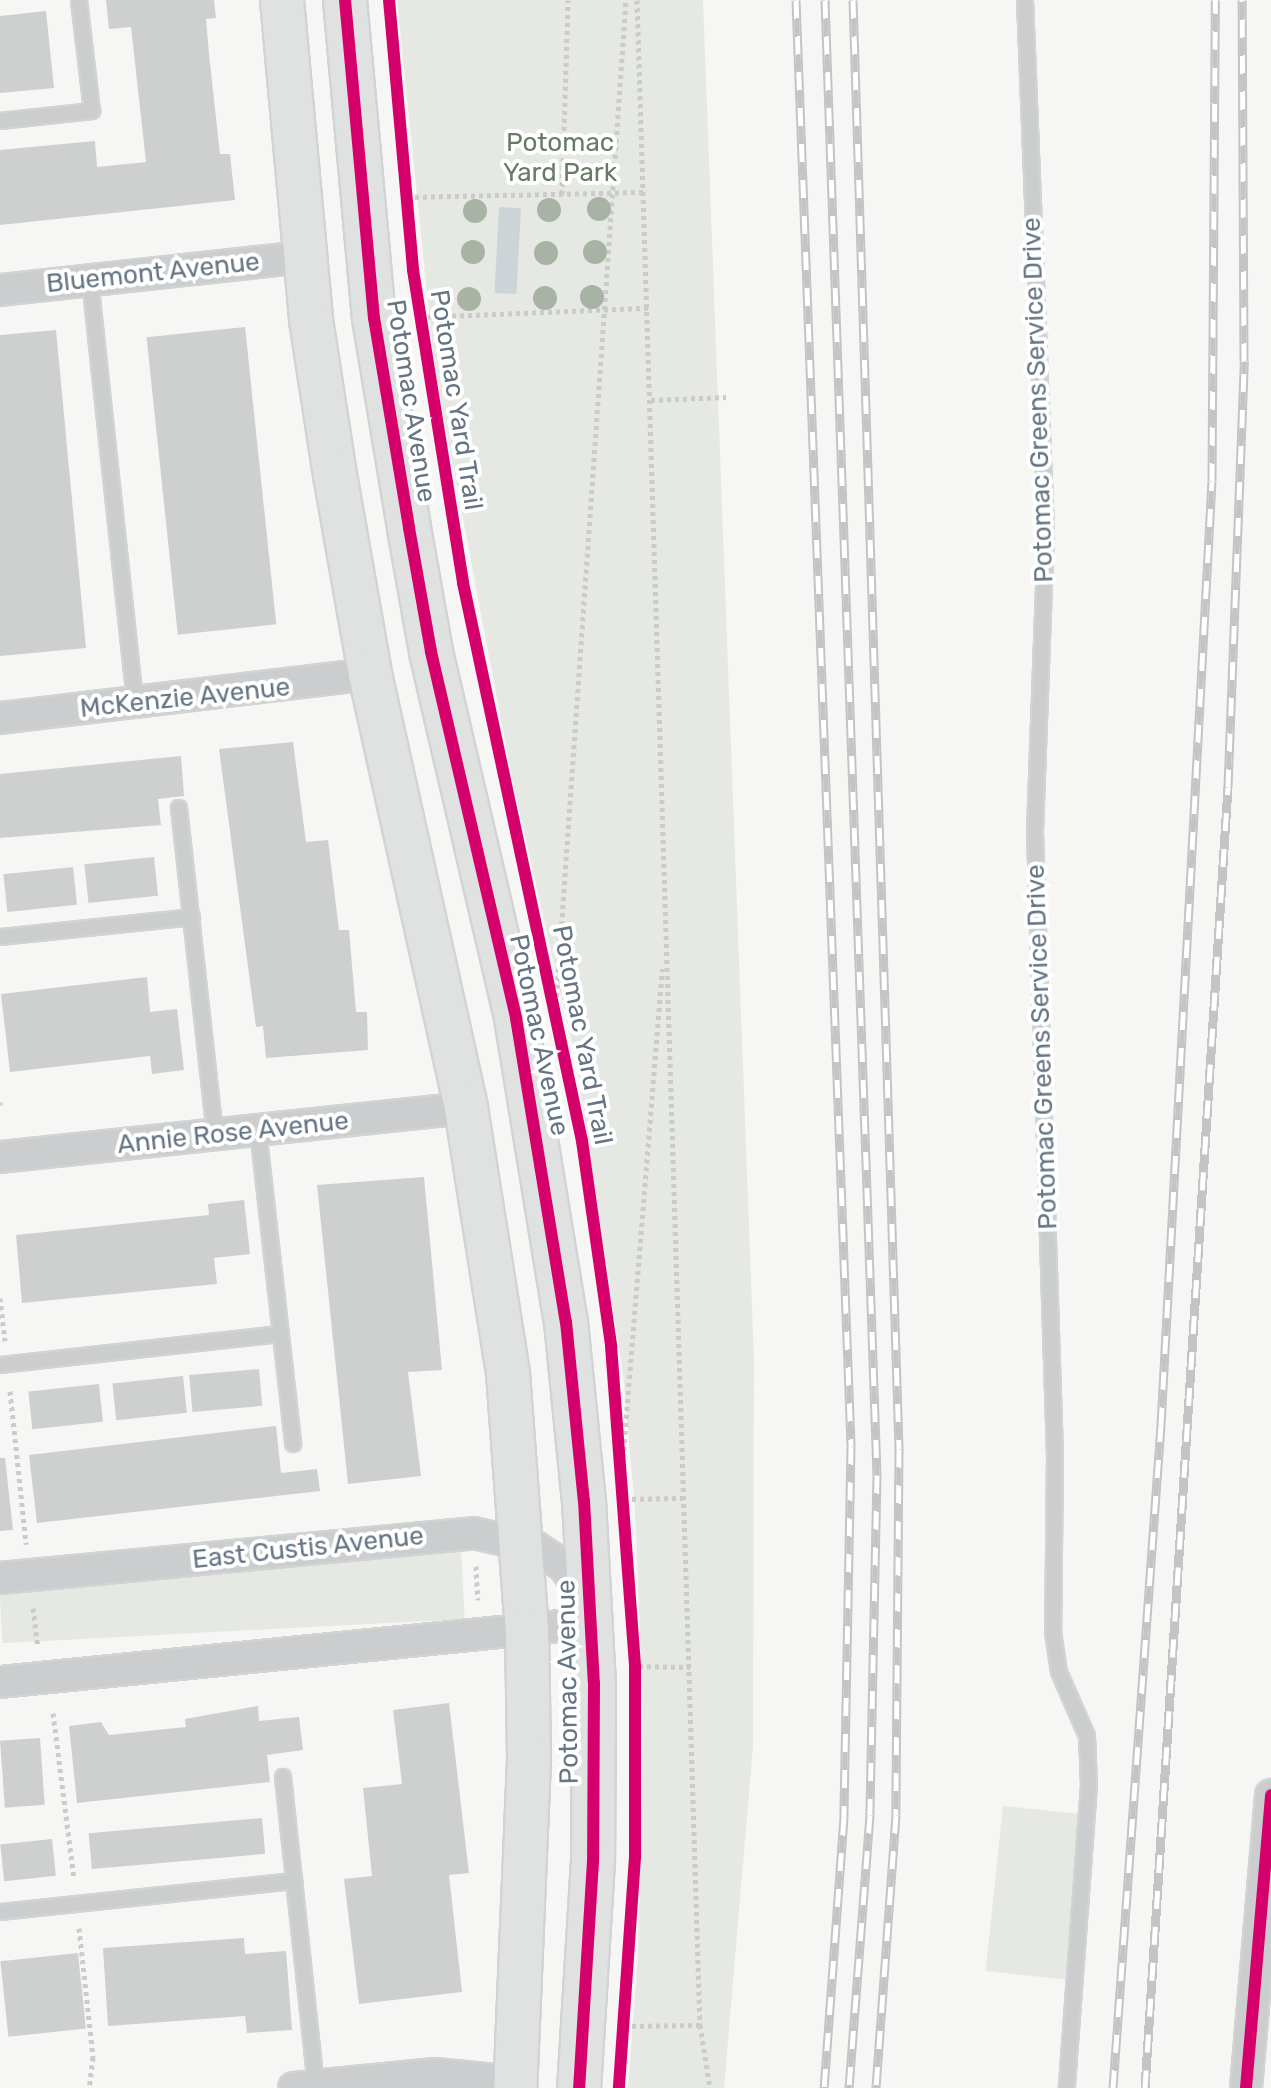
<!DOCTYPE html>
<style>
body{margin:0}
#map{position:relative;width:1271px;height:2088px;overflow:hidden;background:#f6f6f5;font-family:Rubik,sans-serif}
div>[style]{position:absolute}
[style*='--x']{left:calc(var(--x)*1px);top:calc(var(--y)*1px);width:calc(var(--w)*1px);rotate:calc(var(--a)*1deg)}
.green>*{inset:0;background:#e6e9e3;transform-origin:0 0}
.water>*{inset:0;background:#cdd4d8;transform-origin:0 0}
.building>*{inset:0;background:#ced0d0;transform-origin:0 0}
.path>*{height:5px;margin-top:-2.5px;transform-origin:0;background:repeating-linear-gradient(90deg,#cacbca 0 4px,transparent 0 8px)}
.roads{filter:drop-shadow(2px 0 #d2d4d4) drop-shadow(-2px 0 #d2d4d4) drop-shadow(0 2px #d2d4d4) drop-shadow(0 -2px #d2d4d4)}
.lane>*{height:14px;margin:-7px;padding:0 7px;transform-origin:7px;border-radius:7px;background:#cccdce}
.street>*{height:30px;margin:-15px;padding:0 15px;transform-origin:15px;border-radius:15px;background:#cccdce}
.secondary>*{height:42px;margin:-21px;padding:0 21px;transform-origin:21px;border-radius:21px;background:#e0e1e1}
.rail>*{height:9px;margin-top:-4.5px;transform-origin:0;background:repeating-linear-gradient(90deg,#fff 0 18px,#c2c4c5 0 36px);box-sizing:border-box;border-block:2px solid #c2c4c5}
.cycleway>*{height:12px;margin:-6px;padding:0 6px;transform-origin:6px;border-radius:6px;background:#d6006c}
.trees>*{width:24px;height:24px;margin:-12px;border-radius:50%;background:#a8b3a6}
span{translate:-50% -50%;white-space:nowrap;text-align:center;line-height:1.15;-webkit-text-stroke:8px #fff;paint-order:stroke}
.park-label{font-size:26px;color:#687c65}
.street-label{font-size:26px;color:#667584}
</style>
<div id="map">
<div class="green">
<div style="clip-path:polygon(397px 0,703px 0,754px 1360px,753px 1746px,724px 2088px,628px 2088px,638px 1957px,643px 1712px,635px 1509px,623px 1374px,576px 1061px,513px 783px,435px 370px)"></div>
<div style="left:461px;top:1548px;width:71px;height:463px;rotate:87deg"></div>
<div style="left:1003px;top:1806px;width:82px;height:166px;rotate:6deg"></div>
</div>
<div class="water">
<div style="left:499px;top:207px;width:22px;height:86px;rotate:3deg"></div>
</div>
<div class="building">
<div style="clip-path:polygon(106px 0,214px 0,216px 18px,206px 19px,209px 54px,220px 154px,230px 154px,235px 200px,0 225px,0 150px,95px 141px,97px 167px,146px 162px,131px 27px,109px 29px)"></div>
<div style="clip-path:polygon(46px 11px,54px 88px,0 93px,0 16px)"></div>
<div style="left:245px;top:327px;width:299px;height:99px;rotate:84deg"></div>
<div style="clip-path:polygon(56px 330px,86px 648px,0 656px,0 335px)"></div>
<div style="clip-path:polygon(293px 742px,306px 842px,328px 840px,339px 930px,349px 930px,356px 1012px,367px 1012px,368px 1050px,266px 1058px,263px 1026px,256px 1027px,219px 749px)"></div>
<div style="clip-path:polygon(181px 756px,184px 796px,158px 799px,161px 825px,0 838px,0 774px)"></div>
<div style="left:154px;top:857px;width:39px;height:70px;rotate:84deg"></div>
<div style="left:73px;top:867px;width:38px;height:70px;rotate:84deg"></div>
<div style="clip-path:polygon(147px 977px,150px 1012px,177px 1009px,184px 1070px,152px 1074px,150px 1056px,10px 1072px,1px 994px)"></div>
<div style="clip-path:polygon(424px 1177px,442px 1370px,408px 1372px,421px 1476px,348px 1484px,317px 1185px)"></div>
<div style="clip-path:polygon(244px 1200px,250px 1254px,214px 1258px,217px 1284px,22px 1303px,16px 1235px,209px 1215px,208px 1204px)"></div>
<div style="left:259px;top:1369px;width:37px;height:70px;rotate:85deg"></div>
<div style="left:183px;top:1376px;width:37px;height:71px;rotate:84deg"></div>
<div style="left:99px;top:1384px;width:38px;height:71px;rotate:84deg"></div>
<div style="clip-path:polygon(276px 1426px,281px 1473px,317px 1469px,320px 1491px,37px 1523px,29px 1455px)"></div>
<div style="clip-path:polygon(0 1458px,5px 1458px,13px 1530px,0 1531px)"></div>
<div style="clip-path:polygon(449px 1703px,469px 1873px,449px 1875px,462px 1992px,359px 2004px,344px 1879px,372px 1876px,363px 1788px,402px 1784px,393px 1710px)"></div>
<div style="clip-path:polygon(258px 1706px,259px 1721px,299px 1717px,303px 1750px,267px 1755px,270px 1782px,77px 1803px,69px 1726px,101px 1722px,109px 1735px,186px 1727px,185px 1719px)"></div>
<div style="left:40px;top:1738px;width:67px;height:40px;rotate:86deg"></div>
<div style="left:262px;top:1818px;width:36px;height:174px;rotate:85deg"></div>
<div style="left:52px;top:1839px;width:37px;height:52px;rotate:84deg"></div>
<div style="clip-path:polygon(244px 1938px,245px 1954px,286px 1951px,292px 2030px,247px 2033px,245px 2016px,108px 2026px,103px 1948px)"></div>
<div style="left:78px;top:1953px;width:76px;height:78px;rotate:84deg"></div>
</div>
<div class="path">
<div style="--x:637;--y:0;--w:2026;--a:88.22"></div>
<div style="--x:700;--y:2025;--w:64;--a:81"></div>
<div style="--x:562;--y:194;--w:194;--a:-88.2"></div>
<div style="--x:407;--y:197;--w:237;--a:-1.2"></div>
<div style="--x:420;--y:317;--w:228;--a:-2.3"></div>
<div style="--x:651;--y:400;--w:75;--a:-2.3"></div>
<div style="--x:556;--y:1004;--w:1006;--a:-86.01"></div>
<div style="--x:0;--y:1102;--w:3;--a:90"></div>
<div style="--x:0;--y:1298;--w:43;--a:83.4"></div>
<div style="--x:10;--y:1391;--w:154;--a:84"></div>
<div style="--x:623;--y:1458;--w:491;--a:-85.4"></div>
<div style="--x:624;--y:1499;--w:59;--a:-1"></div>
<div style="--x:476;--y:1566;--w:34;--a:87"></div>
<div style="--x:33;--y:1608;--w:38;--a:83"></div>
<div style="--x:631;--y:1666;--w:59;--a:1"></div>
<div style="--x:53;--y:1713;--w:167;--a:82.8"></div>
<div style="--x:79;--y:1928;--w:130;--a:83.8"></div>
<div style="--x:93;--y:2057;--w:31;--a:97"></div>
<div style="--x:624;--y:2026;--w:76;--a:-0.8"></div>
</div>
<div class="roads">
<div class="lane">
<div style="--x:1025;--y:0;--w:531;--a:87.74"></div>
<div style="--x:1046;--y:531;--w:302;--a:92.1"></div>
<div style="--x:1035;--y:833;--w:622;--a:88.16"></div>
<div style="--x:1055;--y:1455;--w:177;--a:90.6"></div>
<div style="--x:1053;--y:1632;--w:40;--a:81.5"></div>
<div style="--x:1059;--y:1672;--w:70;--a:66.4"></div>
<div style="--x:1087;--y:1736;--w:49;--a:87.7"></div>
<div style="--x:1089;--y:1785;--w:304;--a:94.2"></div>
<div style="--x:0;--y:121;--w:93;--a:-6.2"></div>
<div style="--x:92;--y:111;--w:112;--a:-96.7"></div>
<div style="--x:90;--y:280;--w:425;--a:83.9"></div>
<div style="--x:179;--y:808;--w:328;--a:83.7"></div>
<div style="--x:0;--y:937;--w:193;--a:-5.9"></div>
<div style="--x:258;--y:1130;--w:316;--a:83.6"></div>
<div style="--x:0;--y:1365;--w:282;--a:-6.3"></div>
<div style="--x:283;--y:1777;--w:311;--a:83.9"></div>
<div style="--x:0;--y:1912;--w:296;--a:-6"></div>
</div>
<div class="street">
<div style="--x:0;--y:290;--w:307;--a:-6.2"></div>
<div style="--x:0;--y:718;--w:373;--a:-6.8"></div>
<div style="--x:0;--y:1157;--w:469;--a:-6"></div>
<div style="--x:0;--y:1578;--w:476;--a:-5.4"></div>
<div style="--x:474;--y:1533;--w:63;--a:12.9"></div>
<div style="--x:535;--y:1547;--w:35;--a:33"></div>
<div style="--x:564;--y:1566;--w:45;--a:56"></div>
<div style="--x:0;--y:1682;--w:593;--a:-5.71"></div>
<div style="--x:294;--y:2088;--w:142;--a:-5.7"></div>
<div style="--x:435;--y:2074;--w:80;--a:5.7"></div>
<div style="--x:1246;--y:2088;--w:294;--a:-85.1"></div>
</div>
<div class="secondary">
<div style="--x:282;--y:0;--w:321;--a:84.8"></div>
<div style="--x:311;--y:320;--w:157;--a:81.2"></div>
<div style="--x:335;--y:475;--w:202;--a:80"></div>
<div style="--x:370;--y:674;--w:444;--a:77.5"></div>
<div style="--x:466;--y:1108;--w:268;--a:81"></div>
<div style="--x:508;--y:1373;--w:257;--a:85.8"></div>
<div style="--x:527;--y:1629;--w:131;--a:89.1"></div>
<div style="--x:529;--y:1760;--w:328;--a:92.4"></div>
<div style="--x:345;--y:0;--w:319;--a:84.8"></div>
<div style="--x:374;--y:318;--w:213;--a:80.5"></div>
<div style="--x:409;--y:528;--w:126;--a:79.9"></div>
<div style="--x:431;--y:652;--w:376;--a:76.9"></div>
<div style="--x:516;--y:1018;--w:308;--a:80.7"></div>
<div style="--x:566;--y:1322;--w:180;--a:84.3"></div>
<div style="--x:584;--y:1501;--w:182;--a:86.9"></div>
<div style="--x:594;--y:1683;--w:178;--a:90.3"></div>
<div style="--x:593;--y:1861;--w:227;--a:93.5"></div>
</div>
</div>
<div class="rail">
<div style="--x:796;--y:0;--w:1447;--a:87.82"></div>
<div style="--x:851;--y:1446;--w:371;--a:91.1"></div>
<div style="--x:844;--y:1817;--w:272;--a:94.2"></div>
<div style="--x:825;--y:0;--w:1476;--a:87.98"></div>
<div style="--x:877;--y:1475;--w:340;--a:91.2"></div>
<div style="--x:870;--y:1815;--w:274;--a:94.4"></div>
<div style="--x:853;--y:0;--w:1450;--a:88.18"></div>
<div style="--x:899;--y:1449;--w:366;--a:90.5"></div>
<div style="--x:896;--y:1815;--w:274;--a:94.2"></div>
<div style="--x:1113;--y:2088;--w:665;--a:-85.86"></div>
<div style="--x:1161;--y:1425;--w:945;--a:-86.91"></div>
<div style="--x:1212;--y:481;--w:481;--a:-89.6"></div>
<div style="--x:1145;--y:2088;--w:1304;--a:-86.35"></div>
<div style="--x:1228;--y:787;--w:426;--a:-87.8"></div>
<div style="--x:1244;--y:361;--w:361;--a:-90.3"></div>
</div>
<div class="cycleway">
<div style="--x:345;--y:0;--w:319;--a:84.8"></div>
<div style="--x:374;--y:318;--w:213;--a:80.5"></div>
<div style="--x:409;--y:528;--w:126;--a:79.9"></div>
<div style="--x:431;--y:652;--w:376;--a:76.9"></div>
<div style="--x:516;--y:1018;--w:308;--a:80.7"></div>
<div style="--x:566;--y:1322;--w:180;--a:84.3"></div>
<div style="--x:584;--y:1501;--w:182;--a:86.9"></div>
<div style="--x:594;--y:1683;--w:178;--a:90.3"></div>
<div style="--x:593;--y:1861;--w:227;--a:93.5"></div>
<div style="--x:389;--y:0;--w:271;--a:84.9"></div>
<div style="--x:413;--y:270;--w:317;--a:80.9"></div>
<div style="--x:463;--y:583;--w:571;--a:77.96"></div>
<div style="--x:582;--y:1141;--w:207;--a:81.9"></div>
<div style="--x:611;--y:1346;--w:322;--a:85.7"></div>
<div style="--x:635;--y:1667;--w:190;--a:90"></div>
<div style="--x:635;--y:1857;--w:232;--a:94"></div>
<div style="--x:1246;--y:2088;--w:294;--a:-85.1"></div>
</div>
<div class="trees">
<div style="left:599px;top:209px"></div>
<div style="left:549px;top:210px"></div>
<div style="left:475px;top:211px"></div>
<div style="left:473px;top:252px"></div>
<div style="left:595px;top:252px"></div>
<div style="left:546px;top:253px"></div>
<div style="left:592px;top:297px"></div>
<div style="left:545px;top:298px"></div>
<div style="left:469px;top:299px"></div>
</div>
<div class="park-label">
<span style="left:560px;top:158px">Potomac<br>Yard Park</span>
</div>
<div class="street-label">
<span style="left:153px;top:273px;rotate:-6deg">Bluemont Avenue</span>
<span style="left:456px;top:400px;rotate:81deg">Potomac Yard Trail</span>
<span style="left:1038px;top:400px;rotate:-92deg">Potomac Greens Service Drive</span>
<span style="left:411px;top:401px;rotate:81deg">Potomac Avenue</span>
<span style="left:185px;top:698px;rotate:-6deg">McKenzie Avenue</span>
<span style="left:539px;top:1035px;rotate:78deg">Potomac Avenue</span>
<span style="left:582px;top:1035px;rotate:79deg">Potomac Yard Trail</span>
<span style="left:1042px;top:1047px;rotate:-92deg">Potomac Greens Service Drive</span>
<span style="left:233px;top:1133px;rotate:-6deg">Annie Rose Avenue</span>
<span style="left:308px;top:1548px;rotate:-6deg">East Custis Avenue</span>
<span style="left:568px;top:1682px;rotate:-91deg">Potomac Avenue</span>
</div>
</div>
